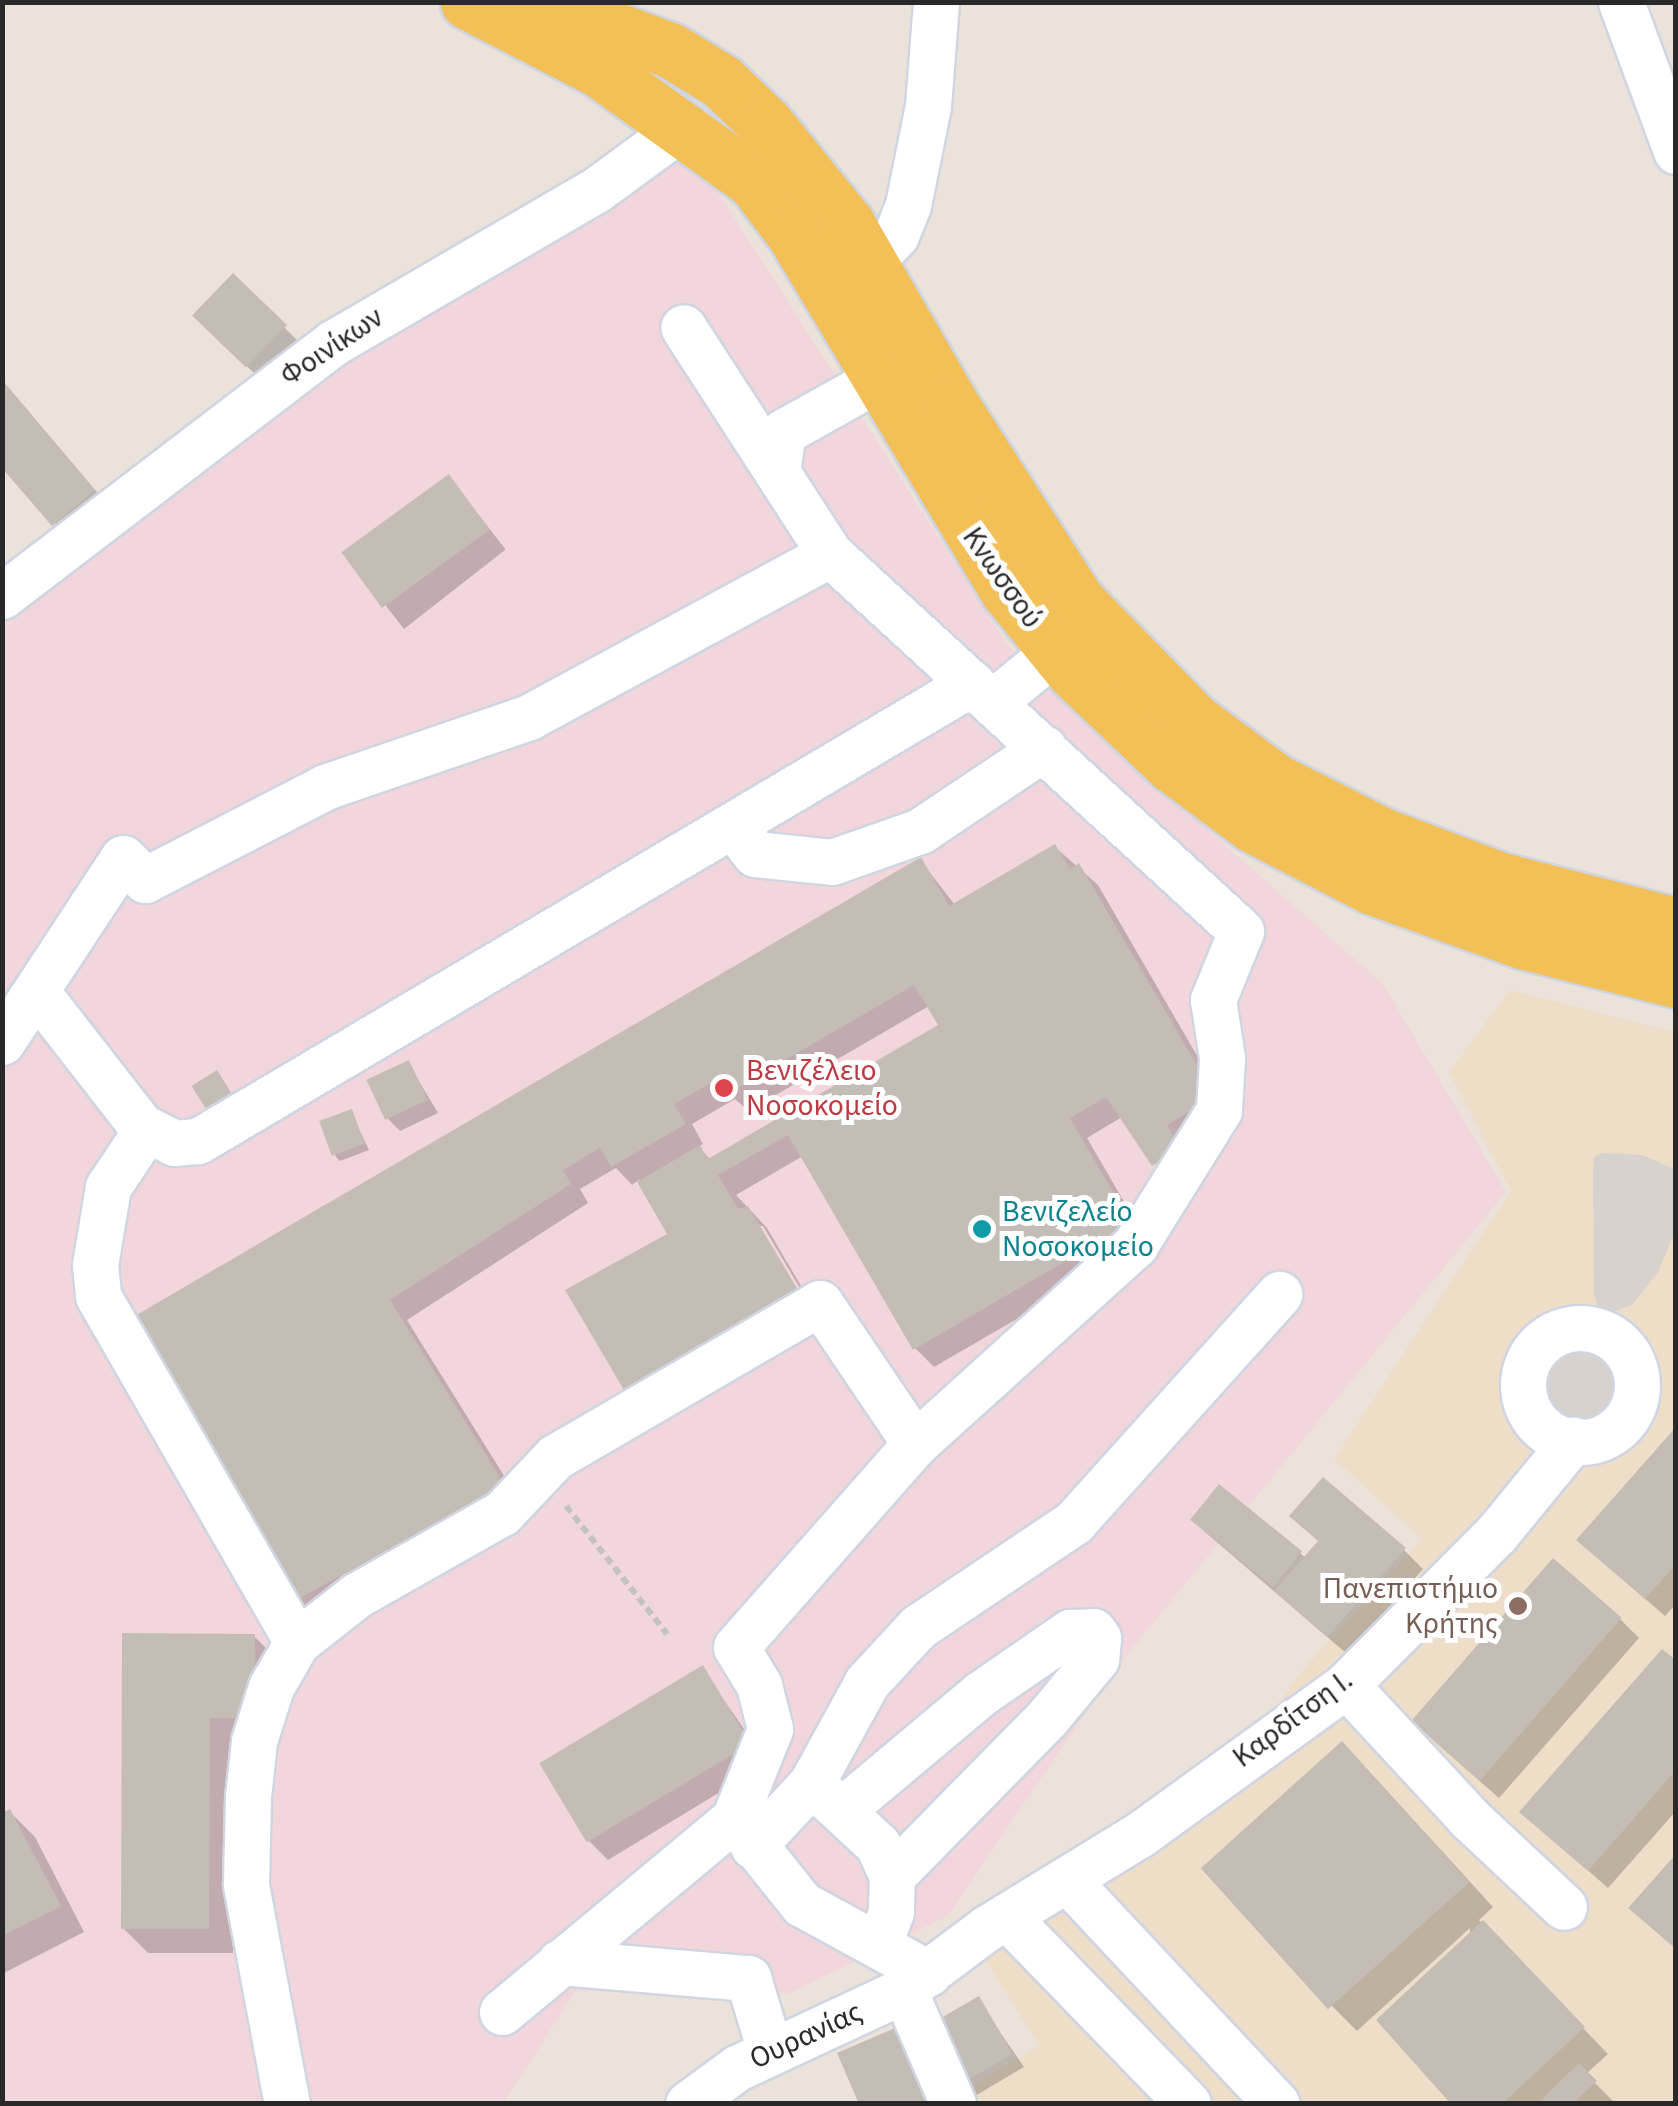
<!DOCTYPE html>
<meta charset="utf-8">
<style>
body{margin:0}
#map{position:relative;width:1678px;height:2106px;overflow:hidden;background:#ebe2da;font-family:"Source Sans 3",sans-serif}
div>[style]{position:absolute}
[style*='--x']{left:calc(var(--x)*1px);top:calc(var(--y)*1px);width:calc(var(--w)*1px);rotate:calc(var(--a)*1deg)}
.education>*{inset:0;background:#eedec8}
.medical>*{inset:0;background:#f3d6db}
.plaza>*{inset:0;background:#d7d2cd}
.round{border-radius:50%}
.shadow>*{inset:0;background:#0003;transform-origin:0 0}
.building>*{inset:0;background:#c4bdb5;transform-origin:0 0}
.path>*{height:6px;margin-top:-3px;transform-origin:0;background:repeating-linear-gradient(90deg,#c3c3c3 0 8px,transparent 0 13px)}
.roads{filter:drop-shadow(2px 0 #cfd5e2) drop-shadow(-2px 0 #cfd5e2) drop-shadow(0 2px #cfd5e2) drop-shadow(0 -2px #cfd5e2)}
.minor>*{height:45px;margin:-22.5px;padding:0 22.5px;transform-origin:22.5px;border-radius:22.5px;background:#fff}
.minor>.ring{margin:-22.5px;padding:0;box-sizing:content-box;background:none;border:45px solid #fff;border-radius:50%}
.major>*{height:55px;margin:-27.5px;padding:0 27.5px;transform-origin:27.5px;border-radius:27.5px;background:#f3bf57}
.dots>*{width:28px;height:28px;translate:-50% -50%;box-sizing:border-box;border:5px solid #fff;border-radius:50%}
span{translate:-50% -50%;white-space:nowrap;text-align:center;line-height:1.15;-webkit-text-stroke:10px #fff;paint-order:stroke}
.street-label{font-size:30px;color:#292929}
.health-label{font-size:30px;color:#be3a42}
.left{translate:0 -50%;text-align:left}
.culture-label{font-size:30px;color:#0d838f}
.education-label{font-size:30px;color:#785e54}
.right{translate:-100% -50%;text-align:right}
.frame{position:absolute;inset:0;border:5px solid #292929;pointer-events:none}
</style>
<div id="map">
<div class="education">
<div style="clip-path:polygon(1510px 990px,1675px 1032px,1675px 2103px,984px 2104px,969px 2088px,1039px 2046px,983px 1955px,1269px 1720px,1299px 1674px,1422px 1539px,1334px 1459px,1511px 1191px,1449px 1072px)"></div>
</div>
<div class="medical">
<div style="clip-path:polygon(693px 153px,1004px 640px,1037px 679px,1383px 984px,1506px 1192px,1113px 1672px,948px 1916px,790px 1993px,576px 1991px,503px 2103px,3px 2104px,3px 615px,283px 400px)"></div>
</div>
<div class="plaza">
<div style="clip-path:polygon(1602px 1153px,1643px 1155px,1676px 1170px,1675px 1232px,1658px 1272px,1632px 1305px,1609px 1313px,1600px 1311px,1594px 1295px,1593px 1171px,1594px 1157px)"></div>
<div class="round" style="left:1536px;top:1342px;width:88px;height:88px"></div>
</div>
<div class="shadow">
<div style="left:233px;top:276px;width:90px;height:54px;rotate:45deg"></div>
<div style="clip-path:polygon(2px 380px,112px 510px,73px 543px,2px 464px)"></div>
<div style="left:449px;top:477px;width:92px;height:129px;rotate:52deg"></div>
<div style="clip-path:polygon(evenodd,1055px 847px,1098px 885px,1232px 1116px,1173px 1184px,1122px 1117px,1087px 1138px,1148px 1243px,934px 1367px,915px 1348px,803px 1156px,736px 1195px,767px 1228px,821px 1320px,671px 1235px,639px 1180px,632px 1185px,616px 1168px,580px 1189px,588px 1203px,407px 1320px,521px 1503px,309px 1622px,136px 1318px,921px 861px,955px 905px,1055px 847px,929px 1006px,941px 1026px,711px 1160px,698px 1147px,703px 1144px,692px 1124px,735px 1099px,748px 1111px,929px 1006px,1055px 847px,757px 1226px,763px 1226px,813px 1310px,808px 1312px,757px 1226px)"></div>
<div style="clip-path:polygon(408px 1063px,438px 1113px,400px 1131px,388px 1119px)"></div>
<div style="clip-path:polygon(351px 1112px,369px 1150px,340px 1161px,335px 1156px)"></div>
<div style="clip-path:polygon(1676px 1431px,1676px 1604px,1665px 1616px,1598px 1558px)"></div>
<div style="clip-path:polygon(1220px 1487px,1306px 1558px,1404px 1550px,1423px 1569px,1347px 1654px,1205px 1532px)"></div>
<div style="clip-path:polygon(1620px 1619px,1639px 1638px,1499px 1798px,1433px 1740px)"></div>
<div style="clip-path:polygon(125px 1636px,254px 1636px,279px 1661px,278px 1742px,234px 1742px,233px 1953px,148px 1953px,123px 1928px)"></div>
<div style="clip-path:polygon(1676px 1663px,1676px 1811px,1608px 1888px,1542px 1830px)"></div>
<div style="clip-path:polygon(702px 1669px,768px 1763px,608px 1860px,589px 1841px)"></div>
<div style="clip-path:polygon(1367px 1769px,1493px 1907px,1479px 1920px,1608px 2054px,1586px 2074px,1616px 2104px,1455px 2104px,1470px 1928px,1357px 2031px,1332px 2006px)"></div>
<div style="clip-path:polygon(10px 1812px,35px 1837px,84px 1932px,2px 1974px,2px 1816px)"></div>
<div style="clip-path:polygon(978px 2000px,1024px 2067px,975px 2096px,963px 2083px)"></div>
</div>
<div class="building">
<div style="left:233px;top:273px;width:75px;height:59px;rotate:44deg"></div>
<div style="clip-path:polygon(2px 380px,95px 490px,52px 526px,2px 468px)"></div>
<div style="left:449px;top:474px;width:69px;height:133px;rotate:54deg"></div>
<div style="clip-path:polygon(1055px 844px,1070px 869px,1079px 863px,1215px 1096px,1167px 1125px,1181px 1149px,1152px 1166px,1106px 1097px,1070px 1118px,1131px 1223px,913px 1350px,788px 1135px,718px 1175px,738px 1209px,748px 1206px,804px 1300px,627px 1395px,565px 1290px,667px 1234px,637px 1182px,700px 1145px,708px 1159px,938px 1025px,914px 985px,727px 1094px,718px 1079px,674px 1104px,686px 1124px,611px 1167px,600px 1148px,563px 1170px,571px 1184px,390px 1300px,504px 1484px,288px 1605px,133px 1317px,921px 857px,949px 906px)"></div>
<div style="left:409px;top:1060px;width:44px;height:47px;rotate:65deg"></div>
<div style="left:217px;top:1070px;width:36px;height:30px;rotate:58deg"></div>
<div style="left:352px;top:1109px;width:37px;height:35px;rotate:70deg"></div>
<div style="clip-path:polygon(1676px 1427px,1676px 1564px,1645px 1599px,1576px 1540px)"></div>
<div style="clip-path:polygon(1323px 1477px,1406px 1548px,1327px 1637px,1274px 1591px,1318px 1541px,1289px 1516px)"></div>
<div style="left:1219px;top:1484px;width:107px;height:46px;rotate:39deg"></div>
<div style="left:1553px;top:1558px;width:91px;height:216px;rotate:41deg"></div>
<div style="clip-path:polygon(122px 1633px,255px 1634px,254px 1718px,210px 1718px,209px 1929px,121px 1929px)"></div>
<div style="clip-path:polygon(1662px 1649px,1676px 1660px,1676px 1770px,1588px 1871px,1519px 1812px)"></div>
<div style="left:703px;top:1665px;width:92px;height:191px;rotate:59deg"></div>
<div style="left:1342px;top:1741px;width:190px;height:190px;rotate:48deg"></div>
<div style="clip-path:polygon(10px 1809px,61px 1906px,2px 1936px,2px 1813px)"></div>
<div style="clip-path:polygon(1676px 1854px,1676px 1949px,1628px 1908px)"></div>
<div style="clip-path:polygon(1483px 1920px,1585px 2027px,1502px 2104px,1451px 2104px,1376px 2020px)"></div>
<div style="left:979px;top:1996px;width:67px;height:61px;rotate:60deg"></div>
<div style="clip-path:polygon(902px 2025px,937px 2104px,859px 2104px,837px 2053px)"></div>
<div style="clip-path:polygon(1579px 2063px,1597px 2081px,1572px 2104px,1537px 2104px)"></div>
</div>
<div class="path">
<div style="--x:566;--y:1506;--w:163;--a:51.7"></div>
</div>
<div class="roads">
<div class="minor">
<div style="--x:1621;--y:2;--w:159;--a:69.7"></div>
<div style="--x:871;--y:261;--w:36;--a:-46"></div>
<div style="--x:896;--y:235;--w:32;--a:-68"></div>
<div style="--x:908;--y:205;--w:101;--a:-78.6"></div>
<div style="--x:928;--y:106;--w:104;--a:-85.6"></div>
<div style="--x:777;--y:472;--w:40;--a:-81.5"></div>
<div style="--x:783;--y:432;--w:109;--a:-29.2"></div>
<div style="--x:2;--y:596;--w:417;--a:-37.4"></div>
<div style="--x:333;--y:343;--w:304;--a:-30.2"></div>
<div style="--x:596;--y:190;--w:107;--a:-36.2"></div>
<div style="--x:993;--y:702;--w:80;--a:-39.4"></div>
<div style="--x:734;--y:827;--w:34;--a:52"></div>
<div style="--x:755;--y:854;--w:77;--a:5.9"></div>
<div style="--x:832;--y:862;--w:93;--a:-19.4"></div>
<div style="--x:920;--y:831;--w:149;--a:-33.8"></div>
<div style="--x:36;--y:991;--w:171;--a:52.1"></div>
<div style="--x:141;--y:1126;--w:37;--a:27"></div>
<div style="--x:174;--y:1143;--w:24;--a:-5"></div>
<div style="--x:198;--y:1141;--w:899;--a:-30.61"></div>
<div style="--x:2;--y:1042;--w:220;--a:-56.7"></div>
<div style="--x:123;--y:858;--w:31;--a:45"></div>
<div style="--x:145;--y:880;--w:203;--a:-27.3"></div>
<div style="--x:325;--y:787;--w:216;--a:-18.9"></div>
<div style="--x:529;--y:717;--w:342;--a:-28.4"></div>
<div style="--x:146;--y:1130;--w:69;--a:123.7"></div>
<div style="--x:108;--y:1187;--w:79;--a:99.5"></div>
<div style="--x:95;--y:1265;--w:31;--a:84"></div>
<div style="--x:98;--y:1296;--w:399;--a:60.1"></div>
<div class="ring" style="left:1523px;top:1328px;width:69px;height:69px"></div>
<div style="--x:1346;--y:1685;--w:181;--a:47.2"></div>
<div style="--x:1469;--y:1818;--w:130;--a:43.1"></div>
<div style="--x:820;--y:1791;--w:79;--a:43"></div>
<div style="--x:878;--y:1845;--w:34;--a:66"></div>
<div style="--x:892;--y:1876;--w:36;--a:92"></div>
<div style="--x:891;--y:1912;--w:34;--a:111"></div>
<div style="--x:843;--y:1809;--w:179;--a:-40"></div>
<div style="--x:980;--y:1694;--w:109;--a:-34.6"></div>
<div style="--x:1070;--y:1632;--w:23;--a:-2"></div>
<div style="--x:1093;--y:1631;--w:9;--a:54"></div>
<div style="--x:1098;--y:1638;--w:21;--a:95"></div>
<div style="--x:1096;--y:1659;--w:77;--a:129.7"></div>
<div style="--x:1047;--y:1718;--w:221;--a:134.5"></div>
<div style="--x:737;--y:1823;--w:104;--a:51.3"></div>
<div style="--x:802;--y:1904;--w:144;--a:28.7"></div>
<div style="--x:753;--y:1846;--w:85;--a:-46.9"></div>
<div style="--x:811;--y:1784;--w:116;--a:-61.2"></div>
<div style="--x:867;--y:1682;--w:75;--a:-47.2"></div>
<div style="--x:918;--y:1627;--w:188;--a:-33.9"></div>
<div style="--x:1074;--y:1522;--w:307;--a:-48"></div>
<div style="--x:1069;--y:1882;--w:304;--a:46.9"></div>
<div style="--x:1007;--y:1917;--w:260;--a:45.9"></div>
<div style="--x:560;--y:1962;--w:189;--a:4.9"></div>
<div style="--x:748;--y:1978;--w:76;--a:73.2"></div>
<div style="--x:904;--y:1990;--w:124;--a:66.7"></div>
<div style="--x:502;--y:2012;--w:302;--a:-39.8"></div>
<div style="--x:734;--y:1819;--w:97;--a:-68.2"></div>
<div style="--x:770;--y:1729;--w:45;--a:-104"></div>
<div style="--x:759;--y:1685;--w:44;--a:-121.2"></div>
<div style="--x:736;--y:1647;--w:271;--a:-48.6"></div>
<div style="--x:287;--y:2104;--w:224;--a:-100.6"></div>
<div style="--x:246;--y:1884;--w:87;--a:-88.7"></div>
<div style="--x:248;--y:1797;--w:56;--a:-83.9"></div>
<div style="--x:254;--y:1741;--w:57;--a:-72.5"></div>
<div style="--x:271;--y:1687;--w:52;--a:-60"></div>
<div style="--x:297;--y:1642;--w:76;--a:-38.1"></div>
<div style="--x:357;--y:1595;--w:167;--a:-29.5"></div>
<div style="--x:502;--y:1513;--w:77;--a:-46.6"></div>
<div style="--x:555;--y:1457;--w:306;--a:-30.2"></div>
<div style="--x:820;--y:1303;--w:170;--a:56"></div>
<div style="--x:915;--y:1444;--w:297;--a:-42.1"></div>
<div style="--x:1135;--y:1245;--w:159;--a:-58.1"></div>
<div style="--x:1219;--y:1110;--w:52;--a:-86.7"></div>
<div style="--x:1222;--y:1058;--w:59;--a:-98.8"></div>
<div style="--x:1213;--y:1000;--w:74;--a:-67.9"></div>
<div style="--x:1241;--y:931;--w:558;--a:-137.47"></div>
<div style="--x:830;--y:554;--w:270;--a:-122.9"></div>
<div style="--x:688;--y:2104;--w:61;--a:-36.3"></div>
<div style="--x:737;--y:2068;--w:184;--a:-25"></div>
<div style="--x:904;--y:1990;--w:104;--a:-36.8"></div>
<div style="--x:987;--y:1928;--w:178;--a:-31.5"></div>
<div style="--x:1139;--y:1835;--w:256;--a:-35.9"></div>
<div style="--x:1346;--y:1685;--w:213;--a:-45.2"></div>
<div style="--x:1496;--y:1534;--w:122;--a:-50.7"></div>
</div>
<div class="major">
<div style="--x:468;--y:2;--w:146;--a:27.3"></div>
<div style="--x:598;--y:69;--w:192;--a:35.7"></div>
<div style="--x:754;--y:181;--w:66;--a:53"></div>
<div style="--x:794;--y:234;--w:416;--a:59.1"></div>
<div style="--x:1008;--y:591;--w:103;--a:50.9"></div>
<div style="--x:1073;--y:671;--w:137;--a:43.5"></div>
<div style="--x:1172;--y:765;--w:101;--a:36.5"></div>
<div style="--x:1253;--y:825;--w:134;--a:27.5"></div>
<div style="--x:1372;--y:887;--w:159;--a:19.8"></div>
<div style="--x:1522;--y:941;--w:159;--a:14.2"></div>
<div style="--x:542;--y:2;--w:137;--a:20.6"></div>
<div style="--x:670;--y:50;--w:60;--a:31.3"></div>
<div style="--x:721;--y:81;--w:62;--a:43.7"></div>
<div style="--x:766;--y:124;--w:129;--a:51"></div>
<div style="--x:847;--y:224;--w:210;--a:60"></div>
<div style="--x:952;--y:406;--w:233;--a:57.3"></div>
<div style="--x:1078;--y:602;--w:165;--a:45.7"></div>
<div style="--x:1193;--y:720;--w:102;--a:36.6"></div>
<div style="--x:1275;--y:781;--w:120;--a:26.8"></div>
<div style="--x:1382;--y:835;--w:127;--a:20.7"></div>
<div style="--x:1501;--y:880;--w:181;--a:14.4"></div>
</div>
</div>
<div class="dots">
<div style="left:724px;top:1088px;background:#e0444e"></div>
<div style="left:982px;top:1229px;background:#0f9aa8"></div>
<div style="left:1518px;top:1606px;background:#8d6e63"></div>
</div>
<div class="street-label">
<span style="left:332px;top:347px;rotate:-34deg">Φοινίκων</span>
<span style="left:1002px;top:578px;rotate:55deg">Κνωσσού</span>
<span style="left:1293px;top:1719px;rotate:-37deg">Καρδίτση Ι.</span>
<span style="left:806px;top:2036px;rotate:-25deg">Ουρανίας</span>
</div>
<div class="health-label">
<span class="left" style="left:746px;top:1088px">Βενιζέλειο<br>Νοσοκομείο</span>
</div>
<div class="culture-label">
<span class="left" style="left:1002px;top:1229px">Βενιζελείο<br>Νοσοκομείο</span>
</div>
<div class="education-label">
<span class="right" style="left:1498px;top:1606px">Πανεπιστήμιο<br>Κρήτης</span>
</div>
<div class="frame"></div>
</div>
